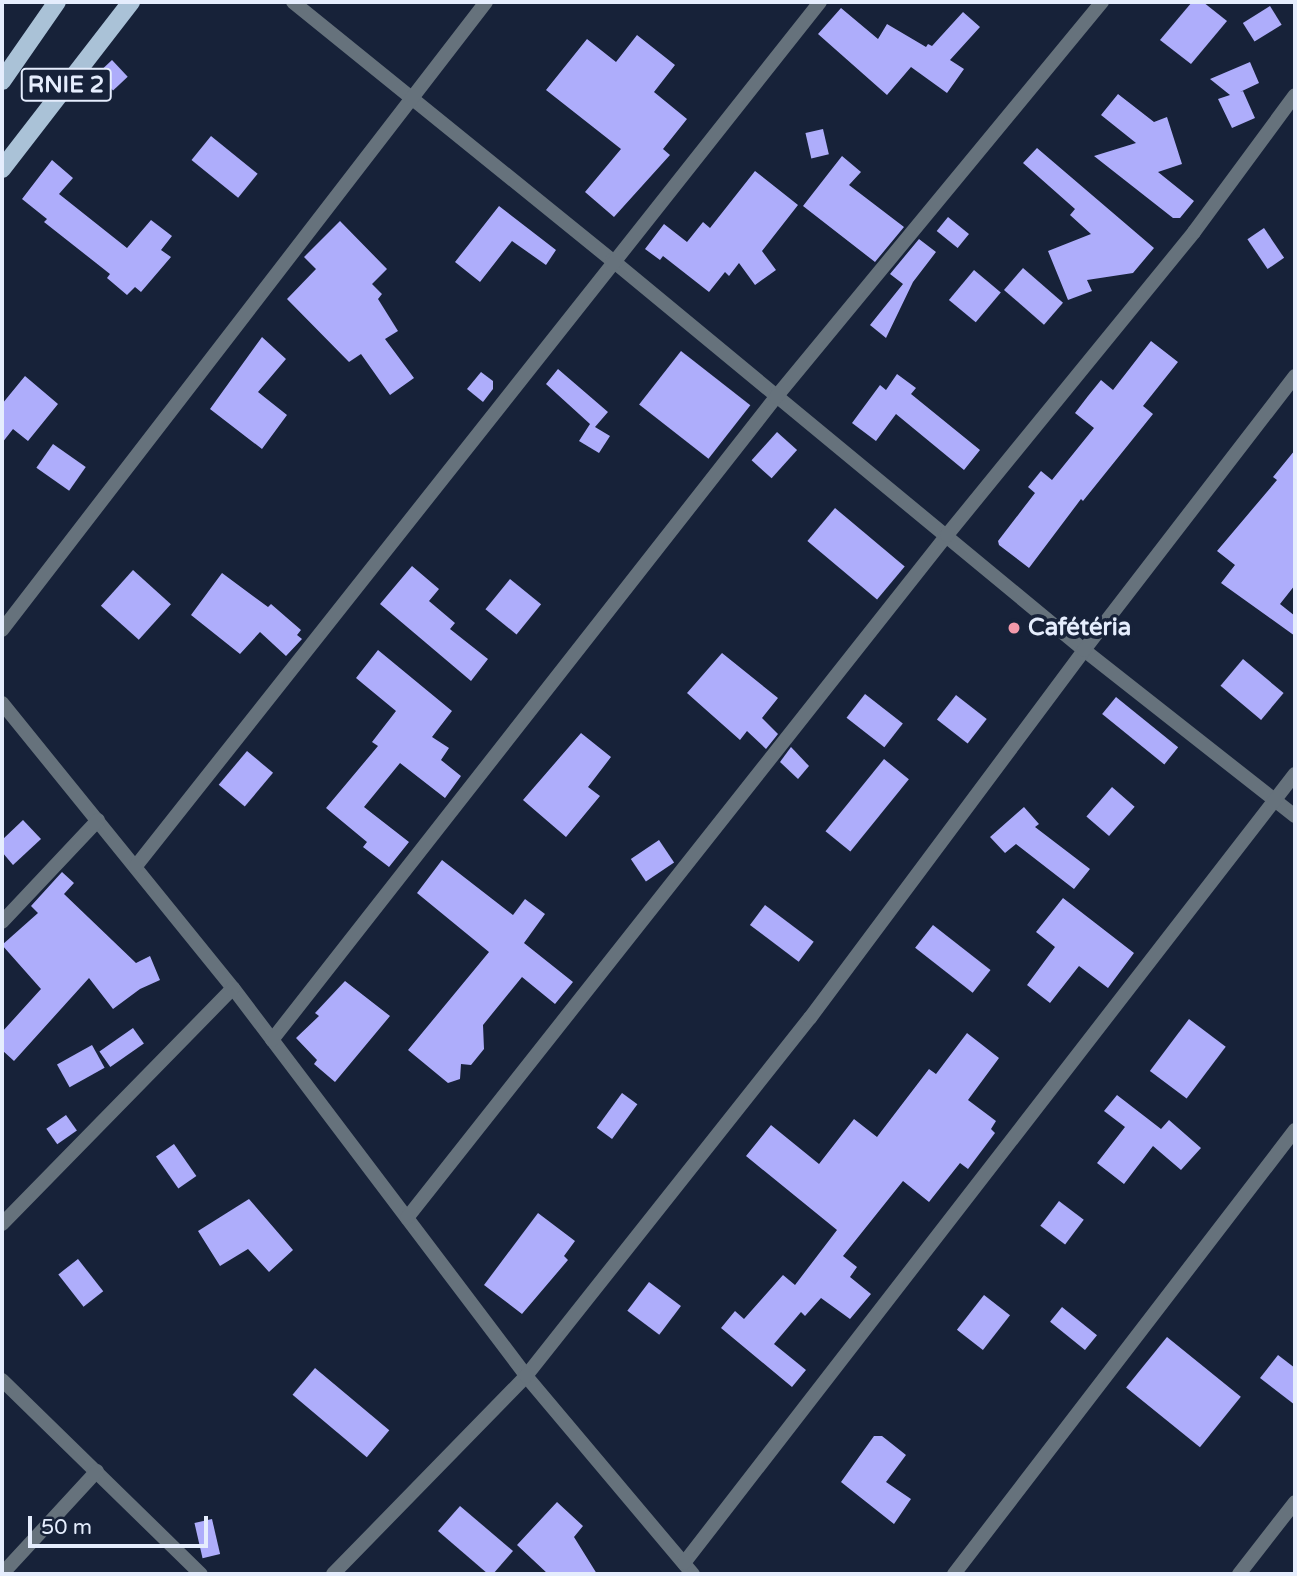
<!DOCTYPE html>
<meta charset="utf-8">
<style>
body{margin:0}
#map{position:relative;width:1297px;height:1576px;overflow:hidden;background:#172239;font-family:"Varela Round",sans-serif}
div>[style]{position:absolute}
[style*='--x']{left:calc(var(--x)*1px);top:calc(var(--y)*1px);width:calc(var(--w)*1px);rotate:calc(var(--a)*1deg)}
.building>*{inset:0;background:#aeadfb;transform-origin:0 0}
.minor>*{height:14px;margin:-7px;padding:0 7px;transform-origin:7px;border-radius:7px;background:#66727c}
.primary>*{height:18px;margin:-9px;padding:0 9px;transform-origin:9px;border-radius:9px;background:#aac2d7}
.dots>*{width:19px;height:19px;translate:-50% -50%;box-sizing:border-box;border:4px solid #172239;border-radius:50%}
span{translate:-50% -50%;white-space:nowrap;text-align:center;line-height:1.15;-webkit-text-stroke:7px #172239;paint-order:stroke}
.shield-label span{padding:2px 5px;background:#172239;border:2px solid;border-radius:5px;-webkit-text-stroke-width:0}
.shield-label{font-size:23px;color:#e5edfd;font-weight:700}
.poi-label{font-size:24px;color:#e5edfd;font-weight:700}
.left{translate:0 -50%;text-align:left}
.frame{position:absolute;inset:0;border:4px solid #e5edfd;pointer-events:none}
.scale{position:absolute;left:28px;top:1516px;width:180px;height:32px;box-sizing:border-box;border:4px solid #e5edfd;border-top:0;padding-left:9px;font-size:21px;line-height:24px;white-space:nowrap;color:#e5edfd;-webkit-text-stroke:5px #172239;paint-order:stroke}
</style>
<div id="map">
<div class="building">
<div style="clip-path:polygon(1192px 2px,1203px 2px,1227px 21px,1191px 64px,1160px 40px)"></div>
<div style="left:1270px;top:6px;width:22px;height:32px;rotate:58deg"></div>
<div style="clip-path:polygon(841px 8px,878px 39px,887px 24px,926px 47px,928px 44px,932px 46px,963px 12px,980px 27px,950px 60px,964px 69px,947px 93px,911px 67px,887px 95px,818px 34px)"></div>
<div style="clip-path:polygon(637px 35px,675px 65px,654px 92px,687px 119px,663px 149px,670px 155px,614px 217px,585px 192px,621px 149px,546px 90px,587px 39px,616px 62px)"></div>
<div style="left:112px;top:60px;width:23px;height:20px;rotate:47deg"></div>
<div style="clip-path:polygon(1250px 62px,1259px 83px,1240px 92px,1243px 91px,1255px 118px,1232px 128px,1218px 99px,1230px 95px,1210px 79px)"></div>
<div style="clip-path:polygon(1118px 94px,1154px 122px,1167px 117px,1182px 164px,1158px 172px,1194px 201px,1180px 218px,1173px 218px,1094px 156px,1136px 143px,1101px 115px)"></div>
<div style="left:823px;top:129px;width:26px;height:18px;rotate:77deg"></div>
<div style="left:211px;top:136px;width:60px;height:31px;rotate:39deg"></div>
<div style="clip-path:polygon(1037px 148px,1154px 248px,1133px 273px,1087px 280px,1092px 291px,1068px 300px,1048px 251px,1091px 234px,1070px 215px,1075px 209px,1023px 163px)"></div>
<div style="clip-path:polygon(842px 156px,861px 172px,849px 185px,904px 227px,875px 262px,803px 206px)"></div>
<div style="clip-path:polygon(52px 160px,73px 178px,59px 194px,127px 248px,151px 220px,172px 236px,161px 250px,171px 257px,141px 292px,135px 287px,127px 295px,107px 278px,110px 274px,44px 222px,47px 219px,22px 199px)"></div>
<div style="clip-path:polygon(755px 171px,798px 205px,762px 251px,776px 270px,755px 285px,739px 263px,729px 276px,725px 272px,709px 292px,663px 256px,660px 260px,645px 249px,664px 224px,687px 242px,703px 222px,710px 228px)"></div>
<div style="clip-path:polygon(499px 206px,556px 250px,546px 265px,512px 241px,480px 282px,455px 262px)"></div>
<div style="left:948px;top:217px;width:27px;height:18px;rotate:39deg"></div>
<div style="clip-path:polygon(340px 221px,387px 269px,372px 284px,382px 294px,378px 299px,398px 331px,385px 339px,414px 378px,390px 395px,361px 354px,349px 362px,287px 299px,316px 269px,304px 257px)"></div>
<div style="left:1264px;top:228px;width:36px;height:20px;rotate:56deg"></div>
<div style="clip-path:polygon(919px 239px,936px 252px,913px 282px,886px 338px,870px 325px,903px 284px,890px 274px)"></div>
<div style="left:1023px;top:268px;width:53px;height:29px;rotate:41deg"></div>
<div style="left:974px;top:270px;width:35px;height:39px;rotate:40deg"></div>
<div style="clip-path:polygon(262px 337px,286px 359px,258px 392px,287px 415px,262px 449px,210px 409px)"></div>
<div style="clip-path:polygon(1151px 341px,1178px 362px,1143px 406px,1153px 414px,1083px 501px,1081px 499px,1029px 568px,999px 545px,998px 541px,1035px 493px,1028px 487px,1041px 471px,1052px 480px,1094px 428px,1075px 413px,1088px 396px,1101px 380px,1113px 390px)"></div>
<div style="left:681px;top:351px;width:88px;height:68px;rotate:38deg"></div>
<div style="clip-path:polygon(558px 369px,608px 412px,595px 427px,610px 436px,599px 453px,579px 441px,590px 424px,546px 384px)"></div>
<div style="clip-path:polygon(481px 372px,493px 381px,493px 389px,483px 402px,467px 389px)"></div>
<div style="clip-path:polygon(897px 374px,916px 388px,911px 394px,980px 450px,964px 470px,896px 414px,876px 441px,852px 423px,880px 385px,886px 390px)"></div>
<div style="clip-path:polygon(25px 376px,58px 404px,28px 441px,13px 429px,2px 443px,2px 404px)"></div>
<div style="left:777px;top:432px;width:27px;height:38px;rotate:42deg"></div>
<div style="left:53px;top:444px;width:40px;height:29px;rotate:35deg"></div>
<div style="clip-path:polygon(1295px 450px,1295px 585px,1280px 604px,1295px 616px,1295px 636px,1221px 583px,1235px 565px,1217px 551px,1277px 480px,1273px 477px)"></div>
<div style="left:835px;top:508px;width:91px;height:43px;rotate:40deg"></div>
<div style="clip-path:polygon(412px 566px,439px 589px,429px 601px,455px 623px,450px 629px,488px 659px,471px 681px,380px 604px)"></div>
<div style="left:133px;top:570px;width:51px;height:48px;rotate:42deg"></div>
<div style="clip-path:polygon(222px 573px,268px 607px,271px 604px,301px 630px,297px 635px,302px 639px,286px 656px,260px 632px,240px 654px,191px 615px)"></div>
<div style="left:510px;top:579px;width:40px;height:39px;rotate:39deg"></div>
<div style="clip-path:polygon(378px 650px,452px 711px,432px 737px,449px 748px,441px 760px,461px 776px,445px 798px,400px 763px,364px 807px,409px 842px,389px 867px,363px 847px,367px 842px,326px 808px,378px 746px,372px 742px,396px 711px,356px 678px)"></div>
<div style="clip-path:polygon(722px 653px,778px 698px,762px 718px,778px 734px,766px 749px,747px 731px,740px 740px,687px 693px)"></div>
<div style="left:1243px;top:659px;width:53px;height:35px;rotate:40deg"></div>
<div style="left:865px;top:694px;width:48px;height:30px;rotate:38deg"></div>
<div style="left:956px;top:695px;width:39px;height:31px;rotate:38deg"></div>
<div style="left:1116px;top:697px;width:80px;height:22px;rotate:39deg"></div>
<div style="clip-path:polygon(581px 733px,611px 757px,588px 787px,600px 796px,566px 837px,523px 800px)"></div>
<div style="clip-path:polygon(791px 747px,809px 766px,798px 779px,780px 762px)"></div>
<div style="left:247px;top:751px;width:34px;height:44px;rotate:40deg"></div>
<div style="left:884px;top:759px;width:32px;height:93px;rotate:39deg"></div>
<div style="left:1112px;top:787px;width:30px;height:39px;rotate:41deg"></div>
<div style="clip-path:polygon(1024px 807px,1039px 824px,1035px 827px,1090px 869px,1074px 889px,1016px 844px,1005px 853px,990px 837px)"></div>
<div style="clip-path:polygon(23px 820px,41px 839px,13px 865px,2px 852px,2px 840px)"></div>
<div style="left:659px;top:840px;width:27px;height:34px;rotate:56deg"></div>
<div style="clip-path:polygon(442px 860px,513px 915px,525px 899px,545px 914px,524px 943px,573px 982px,555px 1004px,522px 977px,483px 1025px,484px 1049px,471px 1065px,461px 1064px,460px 1079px,448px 1083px,408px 1050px,489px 952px,417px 893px)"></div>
<div style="clip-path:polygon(62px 872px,74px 883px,64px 894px,136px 963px,150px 956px,160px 980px,140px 989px,113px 1009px,89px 978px,14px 1061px,2px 1050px,2px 1032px,41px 989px,2px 945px,38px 913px,31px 906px)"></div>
<div style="clip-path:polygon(1063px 898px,1134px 953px,1108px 988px,1079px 966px,1050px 1003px,1027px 985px,1055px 947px,1036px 932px)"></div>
<div style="left:765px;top:905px;width:61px;height:25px;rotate:37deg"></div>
<div style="left:933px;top:925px;width:73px;height:29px;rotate:38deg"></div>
<div style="clip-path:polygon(345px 981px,390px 1016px,335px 1082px,314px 1064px,317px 1060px,296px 1038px,319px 1016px,315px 1013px)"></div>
<div style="left:1189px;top:1019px;width:46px;height:65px;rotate:37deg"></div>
<div style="left:133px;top:1028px;width:19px;height:41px;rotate:55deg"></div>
<div style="clip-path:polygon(967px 1033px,999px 1058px,968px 1100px,996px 1121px,991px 1129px,995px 1133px,968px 1169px,960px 1163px,929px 1202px,903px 1181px,843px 1256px,857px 1267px,850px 1277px,871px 1294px,850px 1319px,821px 1298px,805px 1316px,801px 1312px,774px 1344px,806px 1370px,792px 1387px,721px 1328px,735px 1311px,744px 1319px,783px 1275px,795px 1285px,837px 1230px,746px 1156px,771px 1125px,819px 1164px,854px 1119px,877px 1137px,929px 1069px,936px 1074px)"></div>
<div style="left:92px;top:1045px;width:26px;height:40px;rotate:61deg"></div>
<div style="left:622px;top:1093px;width:19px;height:43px;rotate:36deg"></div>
<div style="clip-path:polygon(1117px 1095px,1161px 1129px,1169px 1120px,1201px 1148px,1181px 1170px,1153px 1146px,1124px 1184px,1097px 1163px,1125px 1127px,1104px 1111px)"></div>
<div style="left:66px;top:1115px;width:19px;height:24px;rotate:55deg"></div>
<div style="left:174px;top:1144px;width:39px;height:22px;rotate:55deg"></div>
<div style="clip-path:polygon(249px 1199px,293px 1250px,269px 1272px,248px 1249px,220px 1266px,198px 1231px)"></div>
<div style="left:1059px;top:1201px;width:31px;height:31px;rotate:37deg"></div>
<div style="clip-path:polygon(538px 1213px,575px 1241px,564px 1256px,568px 1260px,522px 1314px,484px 1285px)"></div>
<div style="left:78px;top:1259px;width:41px;height:25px;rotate:52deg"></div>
<div style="left:649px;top:1282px;width:40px;height:36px;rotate:37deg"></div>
<div style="left:984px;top:1295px;width:33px;height:44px;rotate:38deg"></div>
<div style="left:1062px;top:1307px;width:45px;height:19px;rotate:39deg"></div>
<div style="left:1167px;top:1337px;width:95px;height:65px;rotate:39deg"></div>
<div style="clip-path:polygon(1278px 1355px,1295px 1368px,1295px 1405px,1260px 1378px)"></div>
<div style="left:315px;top:1368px;width:97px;height:35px;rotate:40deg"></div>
<div style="clip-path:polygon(874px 1436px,882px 1436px,906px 1455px,886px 1482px,911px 1499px,894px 1524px,841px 1482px)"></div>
<div style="clip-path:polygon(557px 1502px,583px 1526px,574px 1537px,597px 1574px,548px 1574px,517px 1545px)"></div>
<div style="clip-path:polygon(460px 1506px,513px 1551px,493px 1574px,488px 1574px,438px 1531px)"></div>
<div style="left:212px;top:1519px;width:36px;height:18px;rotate:77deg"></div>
</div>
<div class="minor">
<div style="--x:293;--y:2;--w:410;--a:39"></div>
<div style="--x:612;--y:260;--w:612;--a:39.57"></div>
<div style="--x:1084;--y:650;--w:268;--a:38.2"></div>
<div style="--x:2;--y:630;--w:793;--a:-52.38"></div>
<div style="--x:2;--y:703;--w:367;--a:51"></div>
<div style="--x:233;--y:988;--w:486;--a:52.9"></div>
<div style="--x:526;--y:1376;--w:259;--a:49.9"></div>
<div style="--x:136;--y:866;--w:1102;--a:-51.63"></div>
<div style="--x:2;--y:922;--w:140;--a:-46.7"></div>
<div style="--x:272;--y:1040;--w:817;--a:-51.91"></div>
<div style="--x:776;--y:397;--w:512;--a:-50.47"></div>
<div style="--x:407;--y:1218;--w:871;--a:-51.67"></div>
<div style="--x:947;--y:535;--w:391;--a:-50.8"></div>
<div style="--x:1194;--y:232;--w:170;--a:-53.6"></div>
<div style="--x:2;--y:1224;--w:330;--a:-45.6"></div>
<div style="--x:2;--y:1380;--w:278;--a:44.3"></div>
<div style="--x:684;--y:1563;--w:998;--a:-52.25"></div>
<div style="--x:2;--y:1574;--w:140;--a:-47.3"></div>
<div style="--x:333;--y:1574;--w:277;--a:-45.7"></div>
<div style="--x:526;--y:1376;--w:457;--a:-51.6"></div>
<div style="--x:810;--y:1018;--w:459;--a:-53.3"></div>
<div style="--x:1084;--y:650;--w:346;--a:-52.4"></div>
<div style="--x:954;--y:1574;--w:560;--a:-52.48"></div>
<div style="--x:1239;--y:1574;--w:91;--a:-52.1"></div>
</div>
<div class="primary">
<div style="--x:2;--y:81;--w:96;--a:-55.2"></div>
<div style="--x:2;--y:169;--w:211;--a:-52.3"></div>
</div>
<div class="dots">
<div style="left:1014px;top:628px;background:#f39aab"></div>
</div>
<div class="shield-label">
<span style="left:66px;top:85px">RNIE 2</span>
</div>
<div class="poi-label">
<span class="left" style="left:1028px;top:628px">Cafétéria</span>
</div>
<div class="frame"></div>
<div class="scale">50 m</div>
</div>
